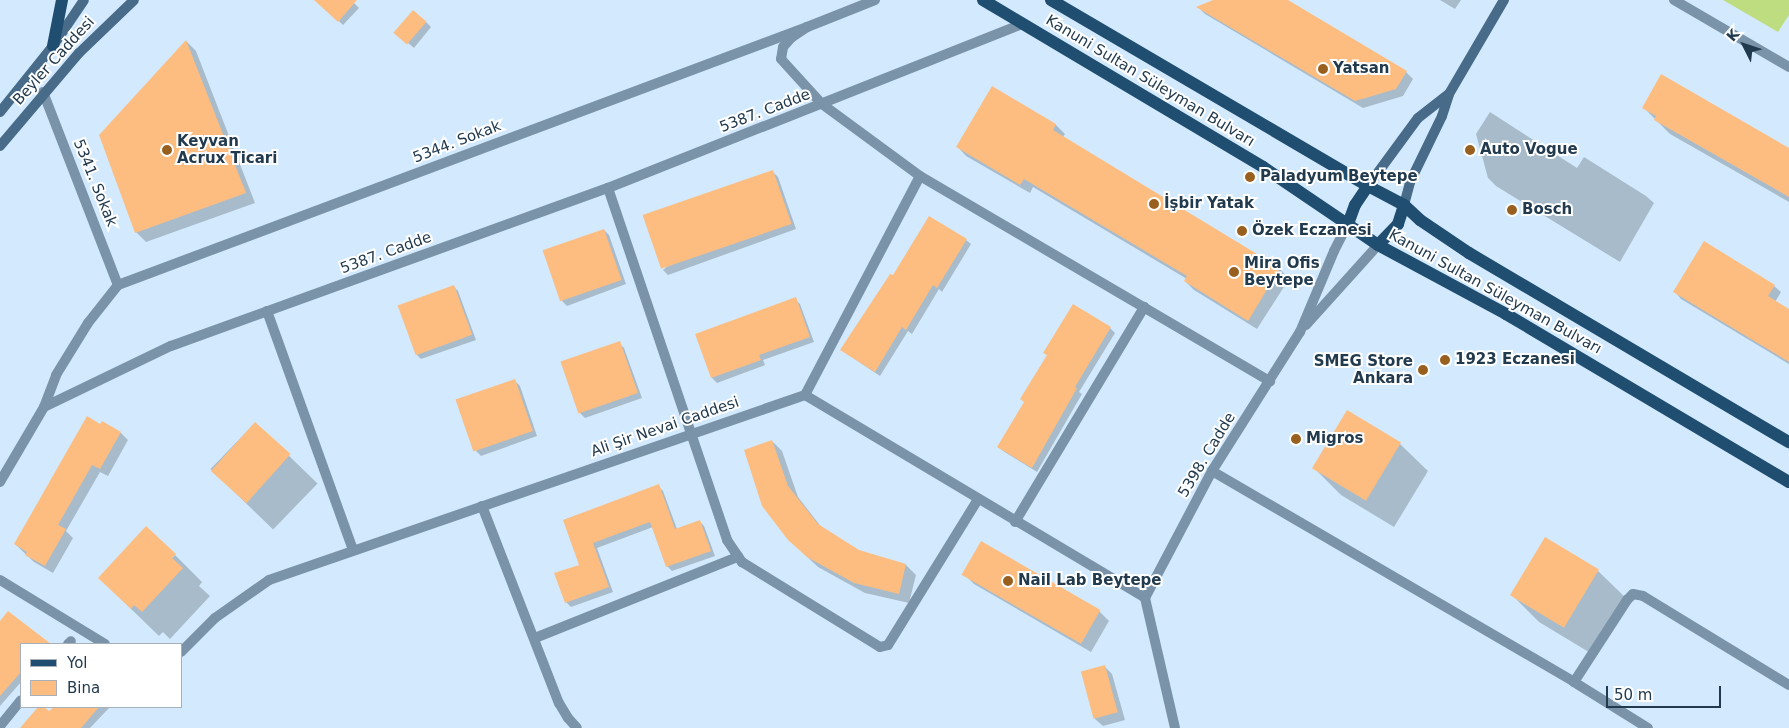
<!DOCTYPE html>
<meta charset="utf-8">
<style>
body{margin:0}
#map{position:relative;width:1789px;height:728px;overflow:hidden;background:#d3eafe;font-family:"DejaVu Sans",sans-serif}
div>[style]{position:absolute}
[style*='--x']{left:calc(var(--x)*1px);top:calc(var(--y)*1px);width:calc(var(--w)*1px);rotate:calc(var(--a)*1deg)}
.green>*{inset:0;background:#bedd81}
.shadow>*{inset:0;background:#0003;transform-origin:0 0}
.building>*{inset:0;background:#fdbd80;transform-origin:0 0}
.street>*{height:10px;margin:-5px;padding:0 5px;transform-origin:5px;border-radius:5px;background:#7b93a8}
.secondary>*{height:10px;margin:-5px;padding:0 5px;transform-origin:5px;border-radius:5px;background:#476b88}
.primary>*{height:12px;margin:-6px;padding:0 6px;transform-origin:6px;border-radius:6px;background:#204e71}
.dots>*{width:14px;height:14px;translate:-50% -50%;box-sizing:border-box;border:2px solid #fff;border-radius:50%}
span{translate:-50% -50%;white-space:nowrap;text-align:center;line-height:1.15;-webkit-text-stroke:4px #fff;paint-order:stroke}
.street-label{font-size:15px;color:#223a4e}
.poi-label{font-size:15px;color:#223a4e;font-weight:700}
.left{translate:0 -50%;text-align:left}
.right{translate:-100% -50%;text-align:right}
.legend{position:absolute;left:20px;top:643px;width:162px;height:65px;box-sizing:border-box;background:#fff;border:1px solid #a7b0b8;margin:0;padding:6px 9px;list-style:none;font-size:15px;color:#223a4e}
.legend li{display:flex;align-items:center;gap:10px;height:25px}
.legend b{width:25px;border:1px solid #a7b0b8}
.north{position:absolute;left:1719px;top:20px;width:50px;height:50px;-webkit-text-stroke:4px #fff;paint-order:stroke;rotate:311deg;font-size:14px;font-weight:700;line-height:20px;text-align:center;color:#223a4e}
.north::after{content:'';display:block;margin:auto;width:18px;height:22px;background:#223a4e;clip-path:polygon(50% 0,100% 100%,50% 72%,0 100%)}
.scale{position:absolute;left:1606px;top:686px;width:115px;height:22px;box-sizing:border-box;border:2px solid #223a4e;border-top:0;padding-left:6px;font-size:15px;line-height:18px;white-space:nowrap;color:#223a4e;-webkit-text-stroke:4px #fff;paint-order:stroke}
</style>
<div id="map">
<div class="green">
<div style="clip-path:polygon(1723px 0,1789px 0,1789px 15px,1778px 32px)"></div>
</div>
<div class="shadow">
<div style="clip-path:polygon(327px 0,351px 0,359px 8px,343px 25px,327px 10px)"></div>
<div style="clip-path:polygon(1217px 0,1285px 0,1406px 72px,1413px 79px,1403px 96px,1363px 108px,1205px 14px,1198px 7px)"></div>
<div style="clip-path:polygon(1440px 0,1461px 0,1455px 9px)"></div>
<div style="clip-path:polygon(426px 22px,431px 27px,414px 48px,401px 37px)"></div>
<div style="clip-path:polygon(186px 41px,196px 51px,255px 203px,146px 242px,136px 232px)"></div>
<div style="clip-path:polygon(992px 88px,1056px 125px,1065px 134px,1063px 137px,1280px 269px,1289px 279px,1257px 329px,1194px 290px,1185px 281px,1187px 279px,1033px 187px,1030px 193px,966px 156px,957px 146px)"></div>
<div style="clip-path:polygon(1643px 107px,1789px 150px,1789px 202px,1670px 134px)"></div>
<div style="clip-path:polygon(1490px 112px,1577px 168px,1584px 157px,1646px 196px,1654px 203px,1620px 262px,1496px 186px,1488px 178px,1476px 134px)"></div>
<div style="clip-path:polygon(773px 172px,778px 177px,796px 229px,668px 275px,663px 270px)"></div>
<div style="clip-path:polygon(604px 230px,609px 235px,626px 284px,567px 306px,562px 301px)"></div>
<div style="clip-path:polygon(966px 240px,971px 244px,942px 292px,939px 289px,912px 334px,908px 331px,880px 376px,841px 350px,893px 277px)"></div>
<div style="clip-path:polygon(453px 286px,458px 291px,476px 340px,421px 359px,416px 354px)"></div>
<div style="clip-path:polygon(1774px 286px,1781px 292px,1775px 302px,1789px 310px,1789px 364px,1681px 299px,1675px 292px)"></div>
<div style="clip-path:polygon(795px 299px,800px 304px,814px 342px,763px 360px,765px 365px,717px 383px,712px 378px,697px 334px)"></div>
<div style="clip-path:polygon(1110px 328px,1115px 333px,1079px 392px,1082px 394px,1037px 472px,1003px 451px,998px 447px,1025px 403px,1048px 356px,1045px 353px)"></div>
<div style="clip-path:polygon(619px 343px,624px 348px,642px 398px,585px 418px,580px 413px)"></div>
<div style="clip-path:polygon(515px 381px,520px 386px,537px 436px,481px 456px,476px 451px)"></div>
<div style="clip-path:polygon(102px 423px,121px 433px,128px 440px,108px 476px,100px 472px,66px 531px,73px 538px,53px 573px,34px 562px,15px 544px)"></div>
<div style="left:255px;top:423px;width:87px;height:64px;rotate:44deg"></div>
<div style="clip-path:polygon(772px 441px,782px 451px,798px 497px,822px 528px,858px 552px,906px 565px,916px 575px,909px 603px,865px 593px,818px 567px,800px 550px)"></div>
<div style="clip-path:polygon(1400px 444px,1428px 471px,1394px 527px,1341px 495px,1314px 468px)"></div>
<div style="clip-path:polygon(658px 486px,663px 491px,677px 529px,699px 521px,704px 526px,715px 556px,672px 571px,667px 566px,653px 527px,597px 548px,613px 592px,571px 607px,566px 602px,580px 565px,564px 520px)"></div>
<div style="clip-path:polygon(175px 555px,202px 582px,199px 586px,210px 596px,170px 639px,163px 632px,159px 636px,127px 605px)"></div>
<div style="clip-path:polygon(1598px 571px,1626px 598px,1592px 654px,1539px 622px,1512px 595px)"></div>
<div style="clip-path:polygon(964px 574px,1099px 611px,1109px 621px,1091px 652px,974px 584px)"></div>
<div style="clip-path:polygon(8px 613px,49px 644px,21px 644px,21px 682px,0 706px,0 623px)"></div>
<div style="clip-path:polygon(1104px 666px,1112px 674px,1125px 720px,1103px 726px,1095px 719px,1082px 673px)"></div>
<div style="clip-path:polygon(39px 707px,50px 713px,56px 707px,110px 707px,90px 728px,22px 728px)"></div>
</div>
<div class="building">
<div style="clip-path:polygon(314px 0,357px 0,338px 22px)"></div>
<div style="clip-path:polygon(1213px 0,1288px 0,1407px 71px,1396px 89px,1355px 101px,1196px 7px)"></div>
<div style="left:413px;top:10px;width:18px;height:30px;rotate:41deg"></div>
<div style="clip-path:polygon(186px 40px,246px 193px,135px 233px,99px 135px)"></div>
<div style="clip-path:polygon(1661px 74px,1789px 148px,1789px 197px,1654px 120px,1656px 116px,1642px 108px)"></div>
<div style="clip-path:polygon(992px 86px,1056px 124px,1053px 130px,1280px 268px,1248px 321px,1184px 281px,1187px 276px,1024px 179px,1020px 185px,956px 147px)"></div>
<div style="left:773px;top:170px;width:57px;height:138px;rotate:71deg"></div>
<div style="clip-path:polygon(929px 216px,967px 239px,937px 288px,933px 285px,906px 330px,902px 327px,875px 372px,840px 350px,890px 274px,893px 275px)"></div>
<div style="left:604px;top:229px;width:54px;height:65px;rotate:71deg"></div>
<div style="clip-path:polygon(1704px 241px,1775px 285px,1768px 296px,1789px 309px,1789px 362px,1673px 292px)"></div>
<div style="left:454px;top:285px;width:53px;height:60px;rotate:70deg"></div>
<div style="clip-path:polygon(796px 297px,810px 337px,759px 355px,761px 360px,711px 378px,695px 334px)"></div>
<div style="clip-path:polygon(1073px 304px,1111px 327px,1075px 387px,1077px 388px,1032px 468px,997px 447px,1024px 402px,1020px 399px,1047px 355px,1043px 353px)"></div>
<div style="left:620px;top:341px;width:55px;height:63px;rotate:71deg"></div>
<div style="left:515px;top:379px;width:55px;height:63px;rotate:71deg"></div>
<div style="left:1347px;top:410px;width:63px;height:68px;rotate:31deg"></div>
<div style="clip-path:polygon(87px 416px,100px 424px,102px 421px,121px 432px,100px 469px,92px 465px,58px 525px,66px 529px,45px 566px,25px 555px,27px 552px,14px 544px)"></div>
<div style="left:255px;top:422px;width:48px;height:66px;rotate:42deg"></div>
<div style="clip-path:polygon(772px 440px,788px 486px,818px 524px,859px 550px,906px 564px,899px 594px,854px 583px,807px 557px,788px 540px,762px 506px,744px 450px)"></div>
<div style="clip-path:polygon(659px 484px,675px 529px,700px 520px,711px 551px,666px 567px,650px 522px,617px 534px,593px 543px,609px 587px,565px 603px,554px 573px,579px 565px,563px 520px)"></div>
<div style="clip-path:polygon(146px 526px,176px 554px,172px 558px,183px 568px,142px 612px,134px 605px,131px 609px,98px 578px)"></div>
<div style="left:1545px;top:537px;width:63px;height:68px;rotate:31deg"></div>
<div style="left:981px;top:541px;width:138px;height:39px;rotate:30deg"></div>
<div style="clip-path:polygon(8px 611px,51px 644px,21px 644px,21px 672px,0 696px,0 621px)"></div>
<div style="left:1105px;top:665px;width:49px;height:25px;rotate:75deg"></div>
<div style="clip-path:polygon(38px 707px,44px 707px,49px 711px,54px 707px,99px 707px,81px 728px,20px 728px)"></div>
</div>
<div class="street">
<div style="--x:875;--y:0;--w:73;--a:158.3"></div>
<div style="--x:807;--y:27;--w:18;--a:146"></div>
<div style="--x:792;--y:37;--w:13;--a:132"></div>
<div style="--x:783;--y:47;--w:12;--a:99"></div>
<div style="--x:781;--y:59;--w:61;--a:47.7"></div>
<div style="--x:822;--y:104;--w:122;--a:36.3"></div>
<div style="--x:920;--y:176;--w:406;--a:30.4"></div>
<div style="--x:1674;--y:0;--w:133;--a:30.2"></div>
<div style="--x:43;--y:92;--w:207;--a:68.8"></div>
<div style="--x:608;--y:188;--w:372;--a:71.3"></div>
<div style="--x:727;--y:540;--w:27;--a:56"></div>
<div style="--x:742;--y:562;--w:162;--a:31.6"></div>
<div style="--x:880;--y:647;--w:8;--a:-14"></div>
<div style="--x:888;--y:645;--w:172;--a:-58.3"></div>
<div style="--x:118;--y:285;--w:736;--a:-20.53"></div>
<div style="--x:267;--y:311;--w:254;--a:70.2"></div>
<div style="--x:1306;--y:325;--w:108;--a:-48"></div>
<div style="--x:805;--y:395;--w:247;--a:-62.3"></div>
<div style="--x:44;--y:407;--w:141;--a:-25.7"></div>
<div style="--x:171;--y:346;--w:465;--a:-19.9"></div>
<div style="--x:608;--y:188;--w:446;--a:-21.6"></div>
<div style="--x:1212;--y:471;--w:419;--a:30.2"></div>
<div style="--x:1574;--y:682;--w:87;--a:31.9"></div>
<div style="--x:0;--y:482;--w:87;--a:-59.6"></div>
<div style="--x:44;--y:407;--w:34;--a:-69"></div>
<div style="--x:56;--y:375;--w:61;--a:-58.4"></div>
<div style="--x:88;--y:323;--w:48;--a:-51.7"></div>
<div style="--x:482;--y:506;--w:212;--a:68.7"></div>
<div style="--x:559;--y:703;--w:17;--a:59"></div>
<div style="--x:568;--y:718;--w:13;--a:48"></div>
<div style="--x:1015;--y:522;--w:251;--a:-59"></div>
<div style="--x:0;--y:580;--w:123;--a:31.4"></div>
<div style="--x:1145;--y:598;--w:144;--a:-62.2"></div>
<div style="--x:1212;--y:471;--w:165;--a:-57.7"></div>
<div style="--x:1300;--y:332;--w:88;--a:-67.2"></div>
<div style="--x:1334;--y:251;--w:30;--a:-63"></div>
<div style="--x:1145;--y:598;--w:133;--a:77"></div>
<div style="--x:535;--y:638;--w:219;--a:-21.8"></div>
<div style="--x:68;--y:644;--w:4;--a:-45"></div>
<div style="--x:181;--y:652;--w:48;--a:-45"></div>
<div style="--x:215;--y:618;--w:66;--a:-35.1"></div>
<div style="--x:269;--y:580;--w:567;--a:-19.04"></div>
<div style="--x:805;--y:395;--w:396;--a:30.8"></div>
<div style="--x:1574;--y:682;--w:98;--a:-57.1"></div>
<div style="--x:1627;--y:600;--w:8;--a:-45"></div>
<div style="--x:1633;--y:594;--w:10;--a:11"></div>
<div style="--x:1643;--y:596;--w:171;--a:31.4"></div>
<div style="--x:0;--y:726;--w:33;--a:-51"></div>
</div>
<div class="secondary">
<div style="--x:0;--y:112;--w:85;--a:-51.2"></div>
<div style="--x:53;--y:46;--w:55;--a:-56"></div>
<div style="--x:0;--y:146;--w:122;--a:-49.7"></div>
<div style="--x:79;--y:53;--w:76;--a:-43.9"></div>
<div style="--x:1368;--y:186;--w:84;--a:-53.7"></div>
<div style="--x:1418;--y:118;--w:39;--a:-38"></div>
<div style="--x:1404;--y:205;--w:24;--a:-75"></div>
<div style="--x:1410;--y:182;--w:73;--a:-64.1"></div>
<div style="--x:1442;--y:116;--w:23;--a:-72"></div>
<div style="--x:1449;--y:94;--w:109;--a:-59.7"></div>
</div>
<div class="primary">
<div style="--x:983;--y:0;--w:326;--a:30.8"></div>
<div style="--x:1263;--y:167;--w:139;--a:34.1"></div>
<div style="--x:1378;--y:245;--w:145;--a:28.3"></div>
<div style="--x:1506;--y:314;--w:329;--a:30.7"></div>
<div style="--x:1051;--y:0;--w:368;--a:30.4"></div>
<div style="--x:1368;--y:186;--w:41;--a:27.8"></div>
<div style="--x:1404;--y:205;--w:22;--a:43"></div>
<div style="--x:1420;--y:220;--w:59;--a:34"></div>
<div style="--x:1469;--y:253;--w:372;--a:30.6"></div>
<div style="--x:53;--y:46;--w:47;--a:-78.9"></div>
<div style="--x:1348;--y:224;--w:20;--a:-70"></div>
<div style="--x:1355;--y:205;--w:23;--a:-56"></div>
<div style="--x:1378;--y:245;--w:29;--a:-46"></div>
<div style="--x:1398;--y:224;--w:20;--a:-72"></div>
</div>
<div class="dots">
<div style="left:1323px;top:69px;background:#995f1e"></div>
<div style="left:167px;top:150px;background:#995f1e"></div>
<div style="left:1470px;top:150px;background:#995f1e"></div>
<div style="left:1250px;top:177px;background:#995f1e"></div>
<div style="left:1154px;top:204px;background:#995f1e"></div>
<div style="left:1512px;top:210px;background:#995f1e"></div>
<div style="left:1242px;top:231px;background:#995f1e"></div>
<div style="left:1234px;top:272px;background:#995f1e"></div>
<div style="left:1445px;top:360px;background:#995f1e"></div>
<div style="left:1423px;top:370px;background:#995f1e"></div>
<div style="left:1296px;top:439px;background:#995f1e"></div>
<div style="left:1008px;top:581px;background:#995f1e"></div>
</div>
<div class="street-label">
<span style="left:54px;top:61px;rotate:-48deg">Beyler Caddesi</span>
<span style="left:1150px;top:81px;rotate:31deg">Kanuni Sultan Süleyman Bulvarı</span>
<span style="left:765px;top:111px;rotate:-21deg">5387. Cadde</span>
<span style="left:457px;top:142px;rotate:-21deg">5344. Sokak</span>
<span style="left:95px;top:183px;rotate:68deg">5341. Sokak</span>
<span style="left:386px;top:253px;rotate:-20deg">5387. Cadde</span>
<span style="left:1495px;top:292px;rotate:29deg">Kanuni Sultan Süleyman Bulvarı</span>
<span style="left:665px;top:427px;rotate:-19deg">Ali Şir Nevai Caddesi</span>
<span style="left:1207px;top:455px;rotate:-59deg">5398. Cadde</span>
</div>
<div class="poi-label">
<span class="left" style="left:1333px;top:69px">Yatsan</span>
<span class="left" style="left:177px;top:150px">Keyvan<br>Acrux Ticari</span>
<span class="left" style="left:1480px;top:150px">Auto Vogue</span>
<span class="left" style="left:1260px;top:177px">Paladyum Beytepe</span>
<span class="left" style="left:1164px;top:204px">İşbir Yatak</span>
<span class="left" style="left:1522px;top:210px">Bosch</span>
<span class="left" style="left:1252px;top:231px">Özek Eczanesi</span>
<span class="left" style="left:1244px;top:272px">Mira Ofis<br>Beytepe</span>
<span class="left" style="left:1455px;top:360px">1923 Eczanesi</span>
<span class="right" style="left:1413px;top:370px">SMEG Store<br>Ankara</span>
<span class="left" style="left:1306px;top:439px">Migros</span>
<span class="left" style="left:1018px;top:581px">Nail Lab Beytepe</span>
</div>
<ul class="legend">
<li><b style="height:6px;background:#204e71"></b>Yol</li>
<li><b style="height:14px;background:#fdbd80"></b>Bina</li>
</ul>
<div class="north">K</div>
<div class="scale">50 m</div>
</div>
